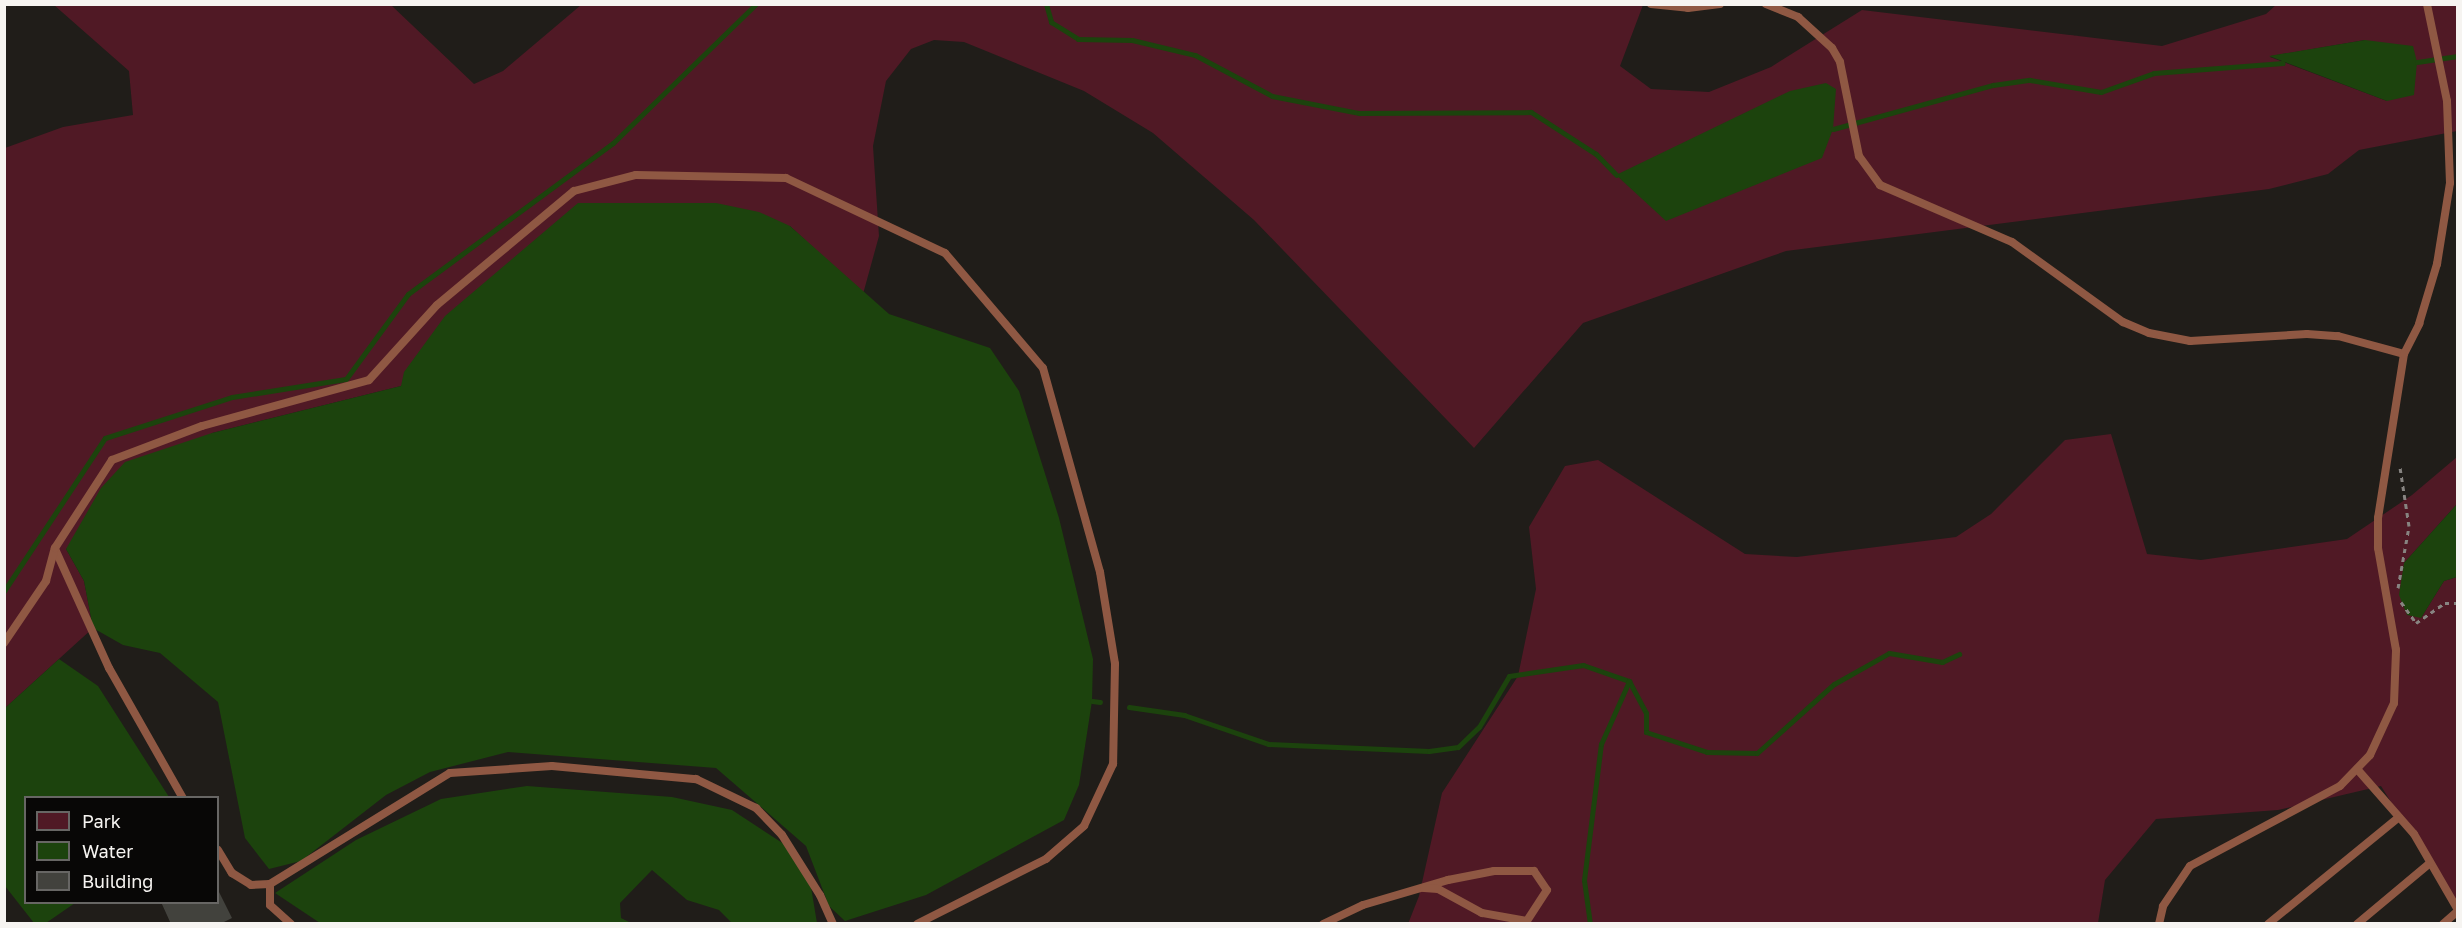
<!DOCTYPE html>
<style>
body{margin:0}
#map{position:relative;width:2462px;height:928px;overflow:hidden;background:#201d19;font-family:"Golos Text",sans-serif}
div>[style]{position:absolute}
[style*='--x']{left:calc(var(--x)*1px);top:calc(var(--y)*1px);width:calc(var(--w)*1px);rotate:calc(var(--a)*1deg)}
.green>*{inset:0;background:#501925}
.water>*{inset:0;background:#1c430d}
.stream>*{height:5px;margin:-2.5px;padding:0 2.5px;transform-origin:2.5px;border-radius:2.5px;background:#1c430d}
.building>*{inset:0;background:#42423d}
.path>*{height:3px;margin-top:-1.5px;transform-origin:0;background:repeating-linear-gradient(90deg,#878481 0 4.5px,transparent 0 9px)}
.service>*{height:8px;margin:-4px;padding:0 4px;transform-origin:4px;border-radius:4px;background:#8f5843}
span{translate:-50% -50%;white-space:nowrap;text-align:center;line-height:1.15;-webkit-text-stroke:6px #080706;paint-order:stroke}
.frame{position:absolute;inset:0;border:6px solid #f6f4f1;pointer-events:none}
.legend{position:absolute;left:24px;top:796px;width:195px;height:108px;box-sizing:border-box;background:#080706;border:2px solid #676664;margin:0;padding:8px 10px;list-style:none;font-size:18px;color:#f6f4f1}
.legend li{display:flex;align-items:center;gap:12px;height:30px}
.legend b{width:30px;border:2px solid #676664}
</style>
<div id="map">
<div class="green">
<div style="clip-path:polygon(evenodd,54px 5px,391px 5px,474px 84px,503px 71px,581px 5px,1643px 5px,1620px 66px,1651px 89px,1709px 92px,1771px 67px,1862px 10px,2162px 46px,2266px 14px,2276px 5px,2457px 5px,2457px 131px,2359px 150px,2328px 174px,2269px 189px,1786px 251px,1583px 323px,1474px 448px,1254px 220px,1153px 133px,1084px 91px,964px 42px,934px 40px,911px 49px,886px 81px,873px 146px,879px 236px,863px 294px,790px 226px,401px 386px,212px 433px,66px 549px,84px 581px,93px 628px,5px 708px,5px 148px,63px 127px,133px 115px,129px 71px,54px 5px,2365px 40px,2387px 101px,2270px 57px,2271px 56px,2365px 40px)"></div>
<div style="clip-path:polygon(2111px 434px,2147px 554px,2201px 560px,2347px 539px,2412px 495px,2457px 457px,2457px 504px,2404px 563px,2421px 618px,2444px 581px,2457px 577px,2457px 907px,2381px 786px,2278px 810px,2156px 819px,2105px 880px,2098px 923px,1408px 924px,1419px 896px,1442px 793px,1518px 676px,1536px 589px,1529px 527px,1565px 466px,1598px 460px,1745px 554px,1797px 557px,1956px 537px,1991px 514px,2065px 440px)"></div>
</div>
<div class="water">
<div style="clip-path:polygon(2365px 40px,2413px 46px,2417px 62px,2414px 95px,2387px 101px,2269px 56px)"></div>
<div style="clip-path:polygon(1826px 83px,1836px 89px,1833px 129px,1822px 158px,1666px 221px,1616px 175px,1790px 91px)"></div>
<div style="clip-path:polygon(578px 203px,716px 203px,759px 212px,790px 226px,889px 314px,990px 348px,1019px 391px,1059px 518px,1093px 659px,1092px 701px,1079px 785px,1064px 820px,926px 895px,845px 921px,829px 906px,806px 846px,716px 768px,508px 752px,430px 772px,386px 795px,301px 861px,269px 869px,245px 838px,218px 702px,160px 653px,123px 645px,93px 628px,84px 581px,66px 549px,101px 488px,125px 462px,212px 433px,401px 386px,404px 372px,445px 316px)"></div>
<div style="clip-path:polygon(2457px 504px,2457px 577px,2444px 581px,2421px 618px,2407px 615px,2399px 595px,2404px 563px)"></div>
<div style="clip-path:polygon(59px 659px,98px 686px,169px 797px,26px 798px,26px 902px,75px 903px,46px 923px,34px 923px,5px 886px,5px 708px)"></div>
<div style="clip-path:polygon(527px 786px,672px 797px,732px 810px,787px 846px,811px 887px,817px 923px,732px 923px,719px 910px,687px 900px,652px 870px,620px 903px,621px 918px,631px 923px,320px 923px,275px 893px,356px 840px,441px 799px)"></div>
</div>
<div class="stream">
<div style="--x:1046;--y:4;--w:19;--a:74"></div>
<div style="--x:1051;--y:22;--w:32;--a:32"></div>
<div style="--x:1078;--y:39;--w:54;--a:1.1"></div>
<div style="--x:1132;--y:40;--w:65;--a:13.4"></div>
<div style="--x:1195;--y:55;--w:87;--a:28"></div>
<div style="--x:1272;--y:96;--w:89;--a:11.1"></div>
<div style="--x:1359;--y:113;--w:172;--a:-0.3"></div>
<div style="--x:1531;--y:112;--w:77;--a:32.9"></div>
<div style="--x:1596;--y:154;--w:29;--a:46"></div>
<div style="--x:2417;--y:62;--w:41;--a:-8.3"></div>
<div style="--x:1833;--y:129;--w:166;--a:-15.4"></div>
<div style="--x:1993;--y:85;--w:37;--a:-8"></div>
<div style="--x:2030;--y:80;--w:72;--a:9.6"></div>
<div style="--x:2101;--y:92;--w:56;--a:-19.7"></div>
<div style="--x:2154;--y:73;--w:129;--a:-4.4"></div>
<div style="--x:4;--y:591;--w:183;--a:-56.6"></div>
<div style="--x:105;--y:438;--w:133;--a:-17.9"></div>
<div style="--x:232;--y:397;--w:115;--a:-9"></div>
<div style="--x:346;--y:379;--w:105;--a:-53.9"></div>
<div style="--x:408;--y:294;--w:255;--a:-36.4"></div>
<div style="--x:613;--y:143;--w:199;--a:-44.2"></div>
<div style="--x:1092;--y:701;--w:8;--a:7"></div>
<div style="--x:1129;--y:707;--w:56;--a:8.3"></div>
<div style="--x:1184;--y:715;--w:89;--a:19"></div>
<div style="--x:1268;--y:744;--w:161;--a:2.5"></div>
<div style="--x:1429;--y:751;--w:29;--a:-8"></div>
<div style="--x:1458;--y:747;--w:29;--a:-44"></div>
<div style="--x:1479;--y:727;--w:59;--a:-59.5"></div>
<div style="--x:1509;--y:676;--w:75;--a:-8.5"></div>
<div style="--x:1583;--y:665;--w:49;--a:19.2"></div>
<div style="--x:1629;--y:681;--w:36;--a:62"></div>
<div style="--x:1646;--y:713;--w:19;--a:90"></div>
<div style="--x:1646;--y:732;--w:64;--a:18.2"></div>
<div style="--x:1707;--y:752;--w:50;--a:1.1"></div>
<div style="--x:1757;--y:753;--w:103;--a:-41.9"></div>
<div style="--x:1834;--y:684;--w:63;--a:-29.4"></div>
<div style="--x:1889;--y:653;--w:54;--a:9.6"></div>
<div style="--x:1942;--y:662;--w:19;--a:-25"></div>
<div style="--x:1590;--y:924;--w:44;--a:-97.8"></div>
<div style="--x:1584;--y:880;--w:137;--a:-82.9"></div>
<div style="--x:1601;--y:744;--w:69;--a:-66"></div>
</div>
<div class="building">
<div style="clip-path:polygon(218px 890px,232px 918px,220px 924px,171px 924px,161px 902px,218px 902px)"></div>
</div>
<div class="path">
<div style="--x:2398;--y:588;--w:63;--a:-79.9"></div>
<div style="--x:2409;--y:526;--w:60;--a:-98.7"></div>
<div style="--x:2401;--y:602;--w:26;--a:54"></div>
<div style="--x:2416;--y:623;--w:35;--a:-35"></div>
<div style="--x:2445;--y:603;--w:13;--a:0"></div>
</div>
<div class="service">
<div style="--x:1651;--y:4;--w:37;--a:6"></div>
<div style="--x:1688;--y:8;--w:32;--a:-7"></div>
<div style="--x:1766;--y:4;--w:35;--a:22"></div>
<div style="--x:1798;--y:17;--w:46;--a:42.4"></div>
<div style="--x:1832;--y:48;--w:16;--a:60"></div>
<div style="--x:1840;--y:62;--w:96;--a:78.6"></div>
<div style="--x:1859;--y:156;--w:36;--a:54"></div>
<div style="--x:1880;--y:185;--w:144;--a:23.4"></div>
<div style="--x:2012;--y:242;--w:137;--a:35.8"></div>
<div style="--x:2123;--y:322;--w:28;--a:23"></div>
<div style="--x:2149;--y:333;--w:42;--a:11"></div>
<div style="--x:2190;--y:341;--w:117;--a:-3.4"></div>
<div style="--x:2307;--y:334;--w:31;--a:4"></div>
<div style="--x:2338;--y:336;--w:68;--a:15.3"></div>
<div style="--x:55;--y:549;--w:131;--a:65.6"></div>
<div style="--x:109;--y:668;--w:150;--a:60.4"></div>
<div style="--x:4;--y:643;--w:75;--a:-55.9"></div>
<div style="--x:46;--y:581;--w:34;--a:-75"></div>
<div style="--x:55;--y:548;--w:105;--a:-57.1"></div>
<div style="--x:112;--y:460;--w:96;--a:-20.7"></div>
<div style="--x:202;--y:426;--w:173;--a:-15.4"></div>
<div style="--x:369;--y:380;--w:101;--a:-47.8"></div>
<div style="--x:437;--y:305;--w:178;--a:-39.8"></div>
<div style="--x:574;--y:191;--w:64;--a:-14.5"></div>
<div style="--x:636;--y:175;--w:150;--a:1.1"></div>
<div style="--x:786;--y:178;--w:176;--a:25.3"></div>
<div style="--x:945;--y:253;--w:151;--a:49.6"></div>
<div style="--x:1043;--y:368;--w:212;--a:74.4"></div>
<div style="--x:1100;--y:572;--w:93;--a:80.7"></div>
<div style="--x:1115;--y:664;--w:100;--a:91.1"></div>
<div style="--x:1113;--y:764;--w:68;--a:115.1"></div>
<div style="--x:1084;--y:826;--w:50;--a:139"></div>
<div style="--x:1046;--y:859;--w:144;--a:153.3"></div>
<div style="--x:2357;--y:769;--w:86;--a:48.8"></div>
<div style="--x:2414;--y:834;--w:88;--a:59.9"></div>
<div style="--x:218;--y:850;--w:27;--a:59"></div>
<div style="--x:232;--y:873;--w:22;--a:32"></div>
<div style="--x:251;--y:885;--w:19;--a:-3"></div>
<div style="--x:291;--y:924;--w:28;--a:-138"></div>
<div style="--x:270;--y:905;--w:21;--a:-90"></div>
<div style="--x:270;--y:884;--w:211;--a:-31.7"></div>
<div style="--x:450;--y:773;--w:102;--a:-3.9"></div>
<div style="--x:552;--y:766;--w:145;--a:5.2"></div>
<div style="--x:696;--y:779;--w:67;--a:25.8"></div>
<div style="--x:756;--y:808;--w:37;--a:46"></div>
<div style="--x:782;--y:835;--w:71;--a:57.7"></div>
<div style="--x:820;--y:895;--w:32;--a:66"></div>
<div style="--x:1323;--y:924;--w:44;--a:-25.4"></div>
<div style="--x:1363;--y:905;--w:89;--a:-16.4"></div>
<div style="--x:1448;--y:880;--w:47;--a:-11.1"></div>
<div style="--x:1494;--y:871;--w:40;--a:0"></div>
<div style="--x:1534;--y:871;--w:23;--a:56"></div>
<div style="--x:1547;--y:890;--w:37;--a:123"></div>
<div style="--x:1527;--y:921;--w:46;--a:-169.9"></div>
<div style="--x:1482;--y:913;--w:50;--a:-151.4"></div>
<div style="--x:1438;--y:889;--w:14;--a:-176"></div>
<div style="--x:2159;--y:924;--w:18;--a:-77"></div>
<div style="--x:2163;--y:906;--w:48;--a:-56"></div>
<div style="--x:2190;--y:866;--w:170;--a:-28.1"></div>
<div style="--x:2340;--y:786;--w:43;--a:-45.9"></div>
<div style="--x:2370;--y:755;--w:57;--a:-65.2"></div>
<div style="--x:2394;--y:703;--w:53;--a:-87.8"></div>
<div style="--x:2396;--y:650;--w:104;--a:-100"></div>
<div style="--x:2378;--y:548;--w:30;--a:-90"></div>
<div style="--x:2378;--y:518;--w:166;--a:-81"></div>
<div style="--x:2404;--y:354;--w:34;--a:-63"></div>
<div style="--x:2419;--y:324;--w:63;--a:-73.3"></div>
<div style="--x:2437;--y:264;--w:82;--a:-80.9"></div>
<div style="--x:2450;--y:183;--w:82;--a:-92.1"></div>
<div style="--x:2447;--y:101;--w:99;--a:-101.7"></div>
<div style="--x:2268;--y:924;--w:169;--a:-39.2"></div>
<div style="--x:2357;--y:924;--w:95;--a:-39.9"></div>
<div style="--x:2443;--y:924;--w:20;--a:-41"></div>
</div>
<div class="frame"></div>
<ul class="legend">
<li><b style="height:16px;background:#501925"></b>Park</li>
<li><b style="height:16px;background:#1c430d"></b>Water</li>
<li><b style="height:16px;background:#42423d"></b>Building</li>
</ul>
</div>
